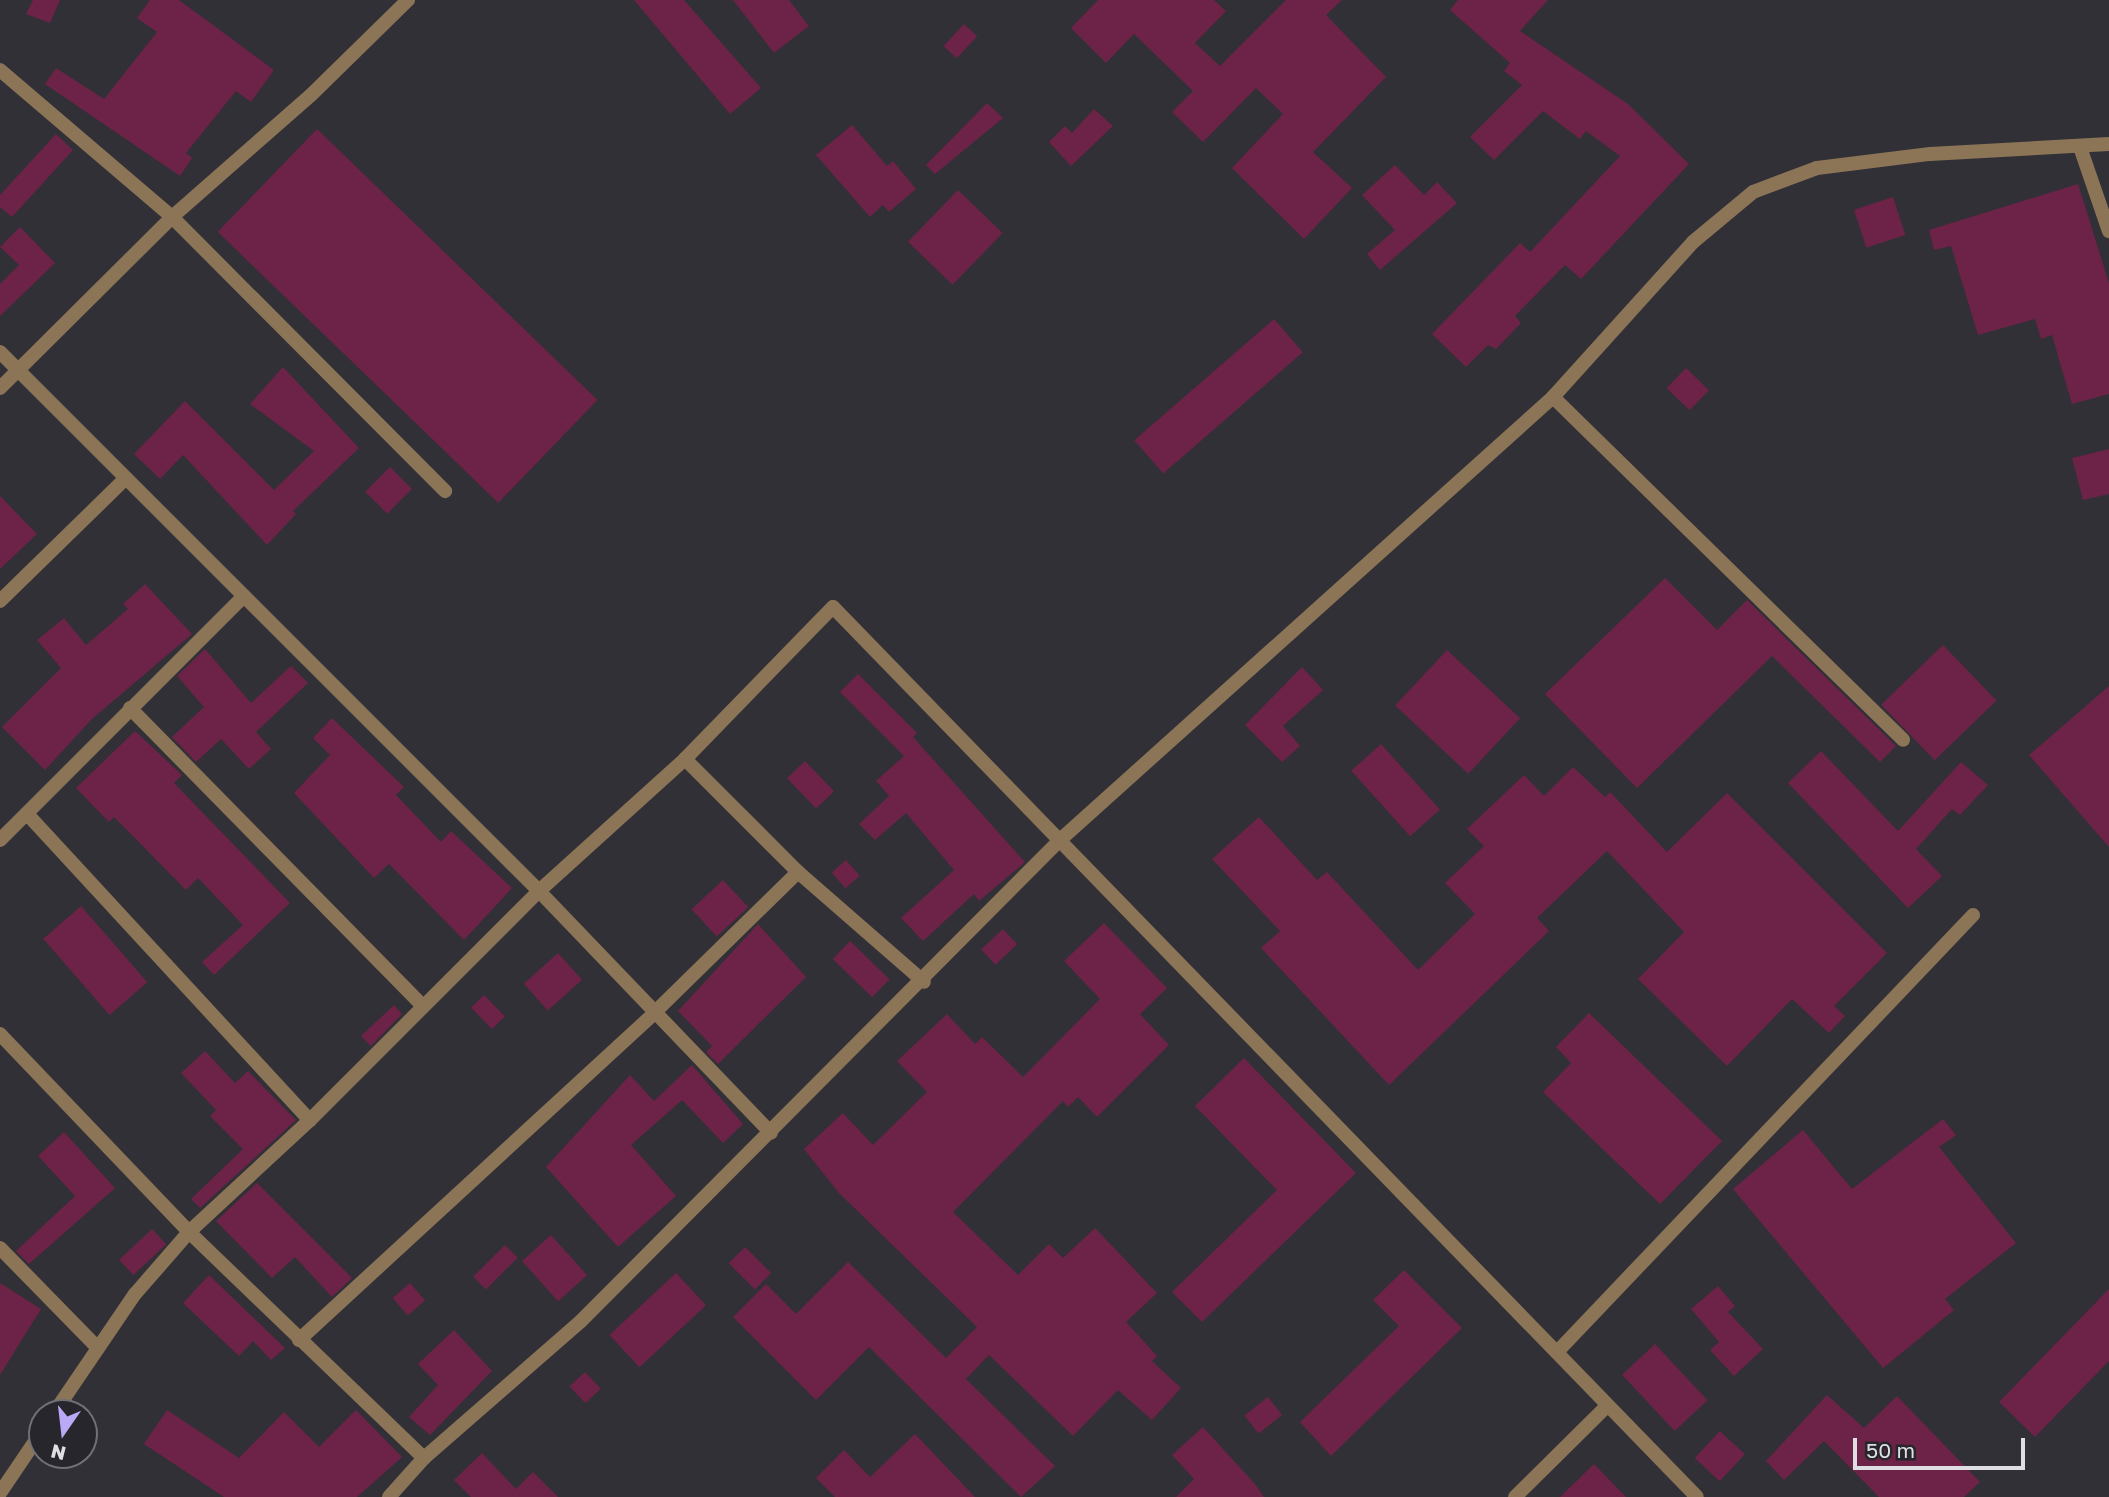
<!DOCTYPE html>
<style>
body{margin:0}
#map{position:relative;width:2109px;height:1497px;overflow:hidden;background:#313036;font-family:"Golos Text",sans-serif}
div>[style]{position:absolute}
[style*='--x']{left:calc(var(--x)*1px);top:calc(var(--y)*1px);width:calc(var(--w)*1px);rotate:calc(var(--a)*1deg)}
.building>*{inset:0;background:#6d2247;transform-origin:0 0}
.street>*{height:14px;margin:-7px;padding:0 7px;transform-origin:7px;border-radius:7px;background:#8c7457}
span{translate:-50% -50%;white-space:nowrap;text-align:center;line-height:1.15;-webkit-text-stroke:7px #27262c;paint-order:stroke}
.north{position:absolute;left:28px;top:1399px;width:70px;height:70px;box-sizing:border-box;background:#27262c;border:2px solid #717075;border-radius:50%;rotate:194deg;font-size:19px;font-weight:700;line-height:28px;text-align:center;color:#dfdfe3}
.north::after{content:'';display:block;margin:auto;width:24px;height:32px;background:#baaaf6;clip-path:polygon(50% 0,100% 100%,50% 72%,0 100%)}
.scale{position:absolute;left:1853px;top:1438px;width:172px;height:32px;box-sizing:border-box;border:4px solid #dfdfe3;border-top:0;padding-left:9px;font-size:21px;line-height:24px;white-space:nowrap;color:#dfdfe3;-webkit-text-stroke:5px #27262c;paint-order:stroke}
</style>
<div id="map">
<div class="building">
<div style="clip-path:polygon(33px 0,60px 0,50px 23px,26px 14px)"></div>
<div style="clip-path:polygon(150px 0,179px 0,274px 70px,251px 102px,236px 91px,186px 153px,192px 158px,180px 176px,45px 84px,56px 68px,104px 99px,157px 32px,137px 18px)"></div>
<div style="clip-path:polygon(634px 0,684px 0,761px 88px,730px 114px)"></div>
<div style="clip-path:polygon(733px 0,789px 0,809px 26px,774px 53px)"></div>
<div style="clip-path:polygon(1098px 0,1214px 0,1226px 11px,1195px 43px,1220px 66px,1286px 0,1342px 0,1326px 15px,1386px 77px,1313px 152px,1352px 188px,1304px 239px,1232px 168px,1283px 114px,1256px 88px,1203px 142px,1172px 112px,1193px 91px,1134px 34px,1106px 63px,1071px 28px)"></div>
<div style="clip-path:polygon(1458px 0,1548px 0,1520px 31px,1628px 104px,1689px 164px,1581px 279px,1565px 265px,1515px 316px,1521px 323px,1496px 349px,1488px 345px,1466px 367px,1432px 334px,1520px 243px,1530px 252px,1620px 156px,1586px 131px,1580px 139px,1543px 111px,1494px 160px,1470px 137px,1522px 85px,1504px 71px,1510px 63px,1450px 10px)"></div>
<div style="left:964px;top:24px;width:18px;height:30px;rotate:43deg"></div>
<div style="clip-path:polygon(987px 103px,1003px 118px,935px 174px,926px 165px)"></div>
<div style="clip-path:polygon(1094px 109px,1113px 126px,1071px 166px,1049px 142px,1065px 126px,1072px 133px)"></div>
<div style="clip-path:polygon(852px 125px,887px 166px,893px 161px,916px 189px,889px 212px,883px 205px,870px 217px,816px 155px)"></div>
<div style="left:317px;top:129px;width:390px;height:143px;rotate:44deg"></div>
<div style="clip-path:polygon(56px 134px,73px 150px,12px 217px,0 207px,0 195px)"></div>
<div style="clip-path:polygon(1395px 165px,1424px 195px,1437px 182px,1457px 203px,1380px 270px,1367px 254px,1395px 230px,1362px 195px)"></div>
<div style="clip-path:polygon(2078px 184px,2109px 283px,2109px 394px,2072px 404px,2052px 335px,2041px 339px,2035px 319px,1978px 335px,1951px 246px,1934px 250px,1929px 230px)"></div>
<div style="left:958px;top:190px;width:62px;height:72px;rotate:44deg"></div>
<div style="left:1893px;top:197px;width:40px;height:41px;rotate:72deg"></div>
<div style="clip-path:polygon(20px 227px,55px 263px,0 316px,0 284px,19px 265px,0 247px)"></div>
<div style="left:1274px;top:319px;width:44px;height:185px;rotate:49deg"></div>
<div style="clip-path:polygon(283px 367px,359px 448px,293px 511px,296px 514px,267px 545px,183px 455px,160px 479px,134px 454px,185px 401px,274px 490px,314px 451px,250px 404px)"></div>
<div style="left:1686px;top:368px;width:32px;height:28px;rotate:44deg"></div>
<div style="clip-path:polygon(2109px 449px,2109px 494px,2083px 500px,2072px 458px)"></div>
<div style="left:390px;top:467px;width:31px;height:35px;rotate:45deg"></div>
<div style="clip-path:polygon(0 496px,37px 534px,0 569px)"></div>
<div style="clip-path:polygon(1665px 578px,1717px 630px,1747px 600px,1896px 746px,1880px 762px,1772px 656px,1637px 788px,1545px 694px)"></div>
<div style="clip-path:polygon(145px 584px,192px 634px,92px 719px,45px 770px,2px 727px,61px 668px,37px 640px,64px 618px,86px 645px,128px 609px,123px 604px)"></div>
<div style="left:1943px;top:645px;width:77px;height:86px;rotate:46deg"></div>
<div style="clip-path:polygon(205px 649px,251px 703px,291px 666px,308px 683px,256px 732px,271px 749px,249px 769px,221px 739px,196px 762px,172px 737px,204px 707px,177px 676px)"></div>
<div style="left:1447px;top:650px;width:100px;height:76px;rotate:43deg"></div>
<div style="clip-path:polygon(1302px 667px,1323px 690px,1283px 726px,1300px 746px,1282px 762px,1245px 725px)"></div>
<div style="clip-path:polygon(858px 674px,917px 733px,913px 737px,1025px 862px,979px 901px,974px 894px,923px 941px,901px 918px,954px 870px,906px 813px,875px 840px,859px 824px,889px 796px,876px 781px,904px 756px,840px 692px)"></div>
<div style="clip-path:polygon(2109px 686px,2109px 847px,2029px 755px)"></div>
<div style="clip-path:polygon(332px 718px,404px 787px,396px 795px,441px 842px,451px 831px,512px 888px,464px 940px,389px 864px,374px 878px,294px 793px,330px 755px,313px 738px)"></div>
<div style="clip-path:polygon(135px 731px,182px 775px,174px 783px,290px 903px,214px 975px,202px 962px,243px 925px,198px 878px,186px 890px,114px 817px,109px 822px,76px 788px)"></div>
<div style="left:1381px;top:744px;width:88px;height:40px;rotate:48deg"></div>
<div style="clip-path:polygon(1821px 751px,1898px 831px,1961px 762px,1988px 785px,1960px 815px,1952px 809px,1916px 849px,1942px 876px,1908px 908px,1788px 783px)"></div>
<div style="left:805px;top:761px;width:42px;height:25px;rotate:46deg"></div>
<div style="clip-path:polygon(1573px 767px,1605px 797px,1610px 792px,1667px 852px,1727px 793px,1887px 953px,1834px 1006px,1845px 1016px,1829px 1033px,1792px 999px,1727px 1066px,1638px 979px,1684px 932px,1607px 851px,1537px 918px,1549px 931px,1389px 1085px,1261px 948px,1280px 931px,1212px 859px,1259px 817px,1317px 880px,1327px 872px,1418px 970px,1475px 914px,1445px 883px,1484px 846px,1467px 829px,1524px 775px,1544px 796px)"></div>
<div style="left:846px;top:860px;width:21px;height:19px;rotate:49deg"></div>
<div style="left:723px;top:880px;width:37px;height:43px;rotate:47deg"></div>
<div style="left:81px;top:906px;width:101px;height:50px;rotate:49deg"></div>
<div style="clip-path:polygon(1104px 923px,1167px 988px,1140px 1014px,1169px 1045px,1097px 1117px,1078px 1097px,1068px 1107px,1063px 1101px,953px 1212px,1018px 1275px,1049px 1244px,1063px 1258px,1095px 1228px,1157px 1293px,1126px 1322px,1157px 1356px,1152px 1361px,1181px 1388px,1152px 1420px,1118px 1390px,1073px 1436px,989px 1355px,966px 1379px,1055px 1466px,1021px 1497px,869px 1347px,816px 1400px,733px 1317px,766px 1284px,796px 1314px,848px 1262px,946px 1358px,977px 1327px,839px 1193px,804px 1149px,843px 1113px,873px 1145px,927px 1092px,897px 1061px,947px 1014px,975px 1044px,982px 1037px,1023px 1077px,1100px 999px,1064px 961px)"></div>
<div style="clip-path:polygon(758px 924px,806px 977px,718px 1064px,706px 1052px,712px 1046px,678px 1011px)"></div>
<div style="left:1003px;top:929px;width:21px;height:30px;rotate:47deg"></div>
<div style="left:850px;top:941px;width:55px;height:25px;rotate:44deg"></div>
<div style="left:558px;top:953px;width:36px;height:46px;rotate:48deg"></div>
<div style="left:484px;top:995px;width:30px;height:18px;rotate:46deg"></div>
<div style="clip-path:polygon(394px 1005px,402px 1014px,371px 1046px,361px 1036px)"></div>
<div style="clip-path:polygon(1589px 1013px,1722px 1141px,1660px 1204px,1543px 1092px,1571px 1063px,1556px 1047px)"></div>
<div style="clip-path:polygon(205px 1051px,235px 1083px,248px 1071px,296px 1120px,200px 1208px,191px 1199px,243px 1149px,210px 1116px,216px 1110px,181px 1073px)"></div>
<div style="clip-path:polygon(1244px 1058px,1356px 1173px,1202px 1322px,1172px 1292px,1277px 1190px,1195px 1106px)"></div>
<div style="clip-path:polygon(692px 1065px,743px 1124px,723px 1143px,682px 1100px,631px 1145px,676px 1196px,618px 1247px,546px 1167px,630px 1075px,654px 1101px)"></div>
<div style="clip-path:polygon(1943px 1119px,1956px 1135px,1939px 1147px,2016px 1243px,1945px 1299px,1954px 1310px,1883px 1368px,1733px 1189px,1803px 1130px,1852px 1189px)"></div>
<div style="clip-path:polygon(64px 1132px,115px 1188px,29px 1264px,16px 1251px,75px 1196px,38px 1156px)"></div>
<div style="clip-path:polygon(257px 1183px,352px 1278px,332px 1297px,295px 1257px,272px 1278px,216px 1221px)"></div>
<div style="left:152px;top:1229px;width:21px;height:45px;rotate:47deg"></div>
<div style="left:551px;top:1235px;width:54px;height:39px;rotate:48deg"></div>
<div style="left:505px;top:1245px;width:18px;height:45px;rotate:45deg"></div>
<div style="left:745px;top:1247px;width:37px;height:23px;rotate:45deg"></div>
<div style="clip-path:polygon(1404px 1270px,1462px 1328px,1331px 1456px,1300px 1422px,1399px 1326px,1373px 1300px)"></div>
<div style="left:676px;top:1273px;width:44px;height:91px;rotate:47deg"></div>
<div style="clip-path:polygon(209px 1275px,285px 1348px,271px 1360px,253px 1341px,239px 1356px,183px 1303px)"></div>
<div style="clip-path:polygon(0 1283px,41px 1309px,0 1375px)"></div>
<div style="left:410px;top:1283px;width:23px;height:23px;rotate:49deg"></div>
<div style="clip-path:polygon(1718px 1286px,1735px 1306px,1728px 1312px,1763px 1349px,1734px 1376px,1710px 1350px,1719px 1342px,1691px 1309px)"></div>
<div style="clip-path:polygon(2109px 1289px,2109px 1361px,2035px 1437px,1999px 1402px)"></div>
<div style="clip-path:polygon(454px 1330px,492px 1371px,430px 1435px,409px 1417px,438px 1385px,418px 1364px)"></div>
<div style="left:1655px;top:1344px;width:77px;height:45px;rotate:47deg"></div>
<div style="left:585px;top:1372px;width:23px;height:21px;rotate:47deg"></div>
<div style="clip-path:polygon(1827px 1395px,1864px 1428px,1897px 1396px,1980px 1482px,1964px 1497px,1879px 1497px,1824px 1441px,1784px 1480px,1766px 1461px)"></div>
<div style="left:1268px;top:1397px;width:23px;height:30px;rotate:52deg"></div>
<div style="clip-path:polygon(167px 1410px,239px 1458px,284px 1412px,319px 1447px,356px 1410px,402px 1457px,357px 1497px,224px 1497px,144px 1444px)"></div>
<div style="clip-path:polygon(1203px 1427px,1255px 1484px,1264px 1497px,1176px 1497px,1194px 1479px,1172px 1455px)"></div>
<div style="left:1720px;top:1431px;width:34px;height:37px;rotate:43deg"></div>
<div style="clip-path:polygon(915px 1434px,975px 1497px,835px 1497px,816px 1478px,844px 1450px,870px 1477px)"></div>
<div style="clip-path:polygon(482px 1453px,516px 1489px,533px 1472px,558px 1497px,471px 1497px,454px 1480px)"></div>
<div style="clip-path:polygon(1594px 1464px,1626px 1497px,1560px 1497px)"></div>
</div>
<div class="street">
<div style="--x:0;--y:70;--w:226;--a:40.5"></div>
<div style="--x:172;--y:217;--w:387;--a:45.1"></div>
<div style="--x:2080;--y:147;--w:89;--a:71"></div>
<div style="--x:0;--y:352;--w:762;--a:45"></div>
<div style="--x:539;--y:891;--w:335;--a:46.2"></div>
<div style="--x:0;--y:388;--w:243;--a:-44.8"></div>
<div style="--x:172;--y:217;--w:185;--a:-41.3"></div>
<div style="--x:311;--y:95;--w:136;--a:-44.4"></div>
<div style="--x:1553;--y:397;--w:490;--a:44.4"></div>
<div style="--x:0;--y:601;--w:176;--a:-44.3"></div>
<div style="--x:130;--y:708;--w:418;--a:45.5"></div>
<div style="--x:685;--y:759;--w:160;--a:45"></div>
<div style="--x:798;--y:872;--w:167;--a:41.1"></div>
<div style="--x:29;--y:816;--w:414;--a:47.3"></div>
<div style="--x:0;--y:840;--w:345;--a:-45"></div>
<div style="--x:0;--y:1034;--w:274;--a:46.3"></div>
<div style="--x:189;--y:1232;--w:326;--a:43.9"></div>
<div style="--x:0;--y:1248;--w:140;--a:45.6"></div>
<div style="--x:299;--y:1340;--w:481;--a:-42.6"></div>
<div style="--x:653;--y:1014;--w:203;--a:-44.4"></div>
<div style="--x:1558;--y:1351;--w:602;--a:-46.41"></div>
<div style="--x:54;--y:1413;--w:144;--a:-55.8"></div>
<div style="--x:135;--y:1294;--w:82;--a:-48.9"></div>
<div style="--x:189;--y:1232;--w:165;--a:-42.8"></div>
<div style="--x:310;--y:1120;--w:324;--a:-45"></div>
<div style="--x:539;--y:891;--w:197;--a:-42.1"></div>
<div style="--x:685;--y:759;--w:212;--a:-45.8"></div>
<div style="--x:833;--y:607;--w:1240;--a:45.85"></div>
<div style="--x:0;--y:1493;--w:75;--a:-55.9"></div>
<div style="--x:389;--y:1497;--w:52;--a:-48.1"></div>
<div style="--x:424;--y:1458;--w:208;--a:-41.1"></div>
<div style="--x:581;--y:1321;--w:679;--a:-45.12"></div>
<div style="--x:1060;--y:840;--w:663;--a:-41.94"></div>
<div style="--x:1553;--y:397;--w:209;--a:-47.9"></div>
<div style="--x:1693;--y:242;--w:78;--a:-39.8"></div>
<div style="--x:1753;--y:192;--w:68;--a:-20.6"></div>
<div style="--x:1817;--y:168;--w:114;--a:-7.1"></div>
<div style="--x:1930;--y:154;--w:179;--a:-3.2"></div>
<div style="--x:1515;--y:1497;--w:129;--a:-44.7"></div>
</div>
<div class="north">N</div>
<div class="scale">50 m</div>
</div>
